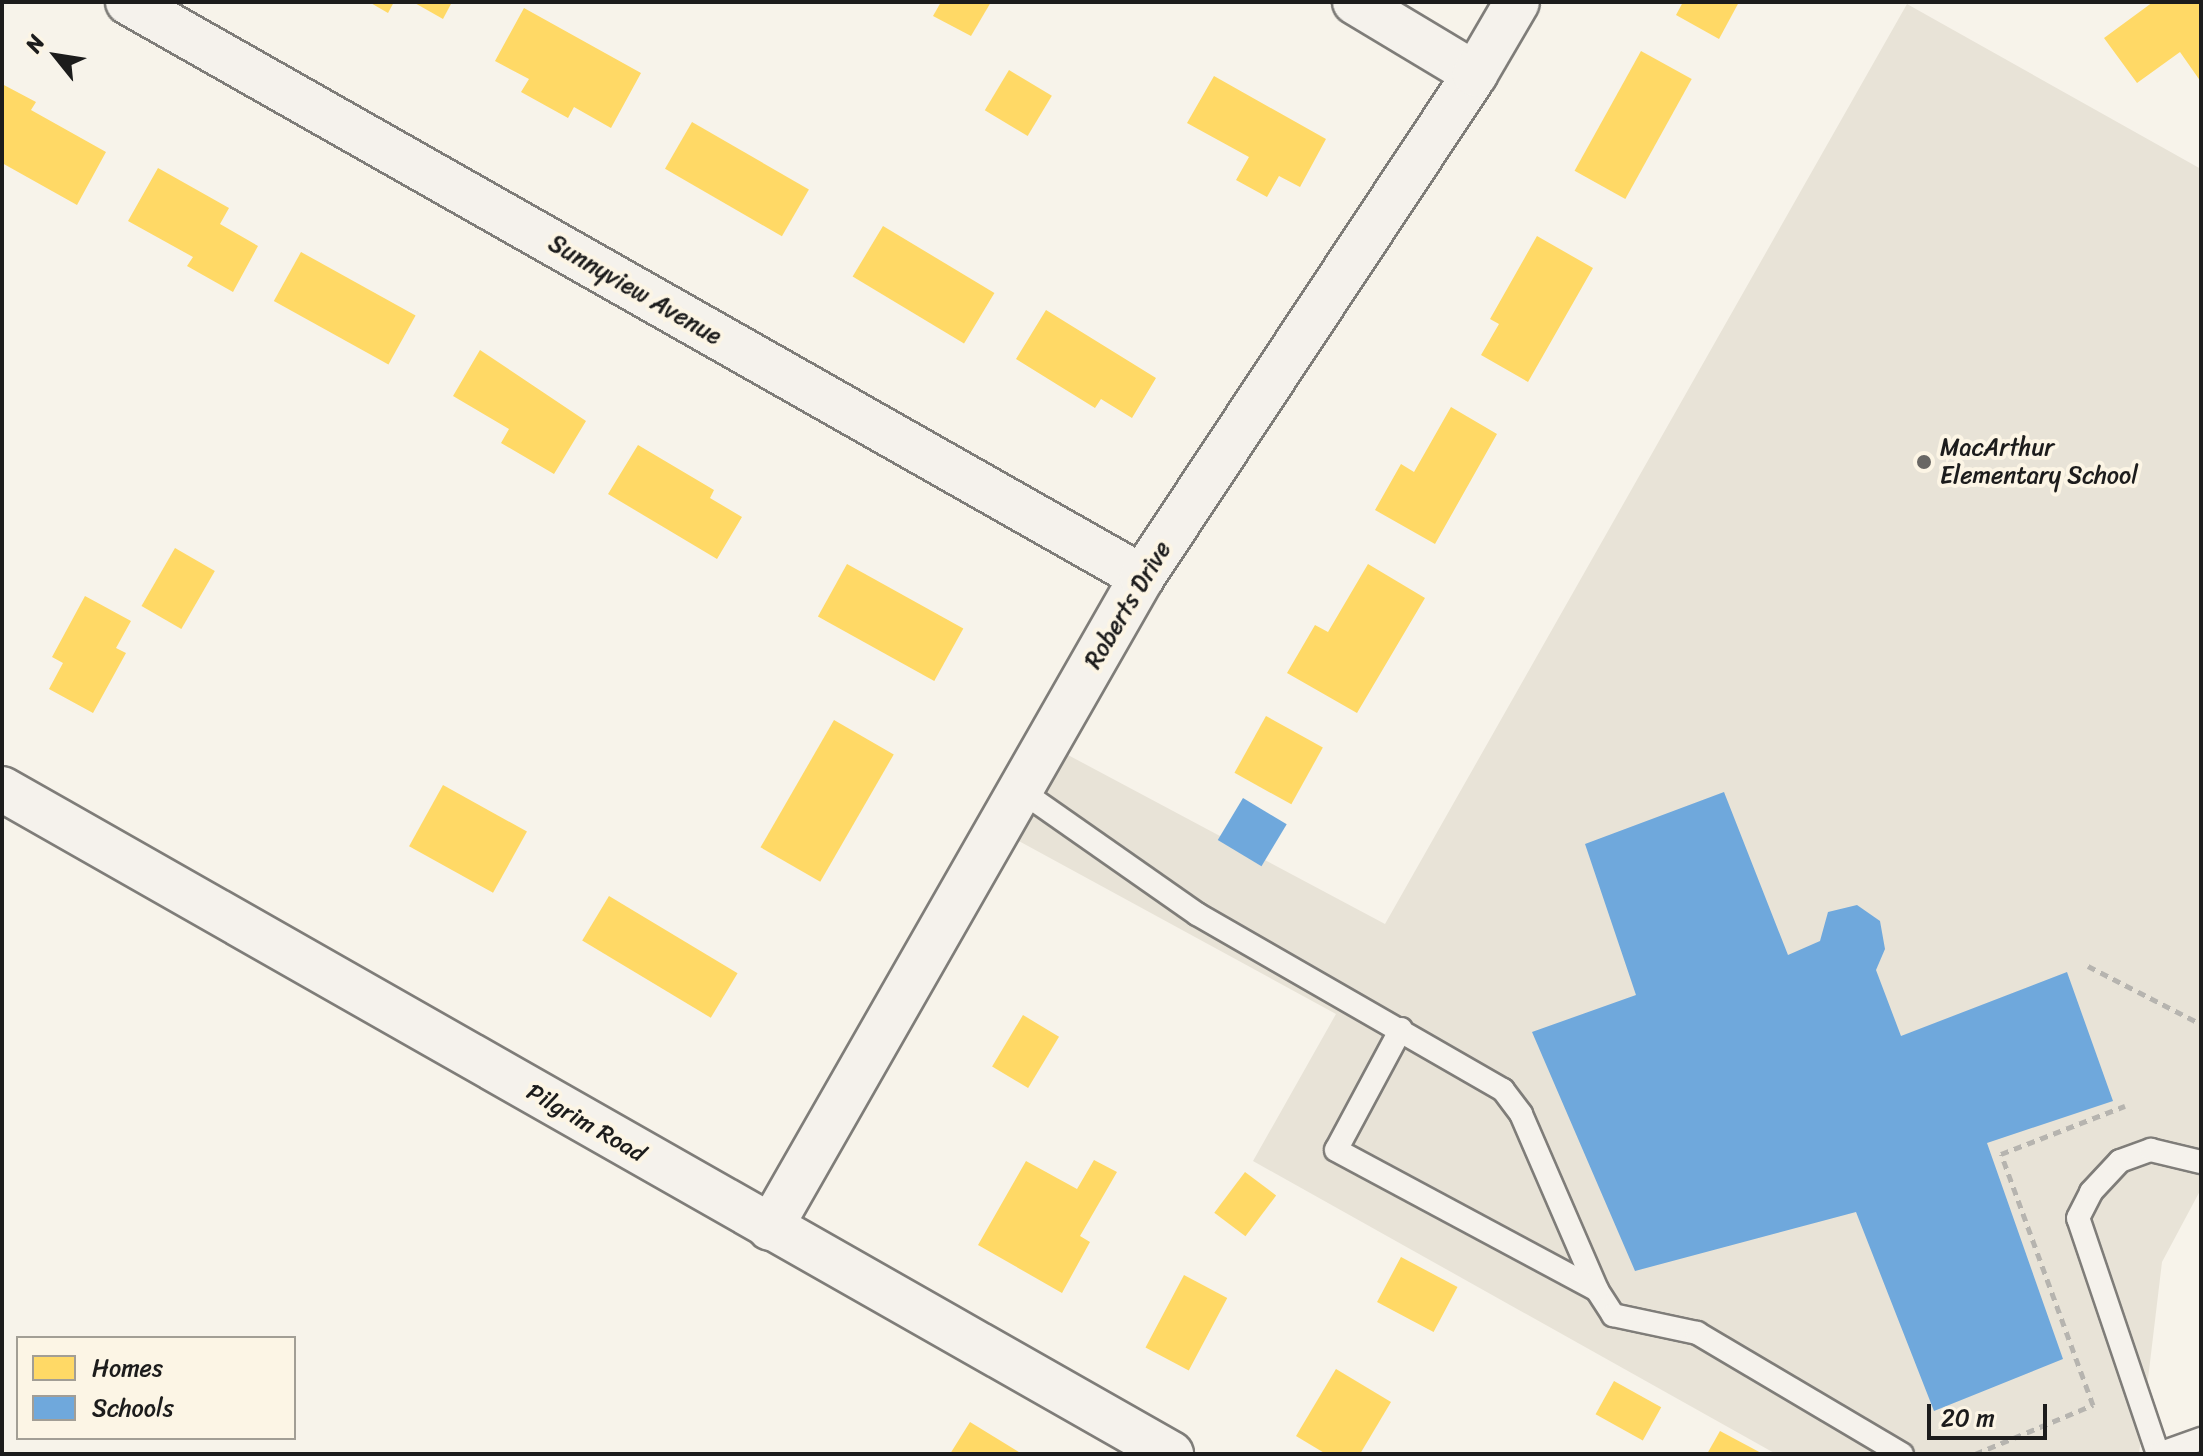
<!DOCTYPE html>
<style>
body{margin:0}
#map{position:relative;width:2203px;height:1456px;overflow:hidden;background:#f7f3ea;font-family:Sriracha,sans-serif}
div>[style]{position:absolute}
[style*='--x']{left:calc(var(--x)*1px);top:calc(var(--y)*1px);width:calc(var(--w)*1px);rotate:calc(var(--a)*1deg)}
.built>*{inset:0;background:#e8e3d7}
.homes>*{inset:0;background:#ffd966;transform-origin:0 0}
.schools>*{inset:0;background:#6fa8dc;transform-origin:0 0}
.path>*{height:5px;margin-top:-2.5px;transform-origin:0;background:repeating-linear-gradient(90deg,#b6b4af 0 8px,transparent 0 14px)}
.roads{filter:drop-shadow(2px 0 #7f7d79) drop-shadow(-2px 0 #7f7d79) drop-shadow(0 2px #7f7d79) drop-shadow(0 -2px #7f7d79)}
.lane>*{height:22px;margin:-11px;padding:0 11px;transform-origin:11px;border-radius:11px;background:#f5f2ec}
.street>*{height:44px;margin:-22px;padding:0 22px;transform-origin:22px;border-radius:22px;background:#f5f2ec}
.secondary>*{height:44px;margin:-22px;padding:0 22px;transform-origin:22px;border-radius:22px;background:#f5f2ec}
.dots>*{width:22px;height:22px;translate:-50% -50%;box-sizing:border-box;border:4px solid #fcf5e5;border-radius:50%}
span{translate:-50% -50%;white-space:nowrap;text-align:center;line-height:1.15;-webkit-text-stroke:8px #fcf5e5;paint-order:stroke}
.street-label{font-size:24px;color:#1c1c1c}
.poi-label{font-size:24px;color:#1c1c1c}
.left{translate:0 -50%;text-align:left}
.frame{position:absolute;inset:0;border:4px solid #1c1c1c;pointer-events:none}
.legend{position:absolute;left:16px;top:1336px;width:280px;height:104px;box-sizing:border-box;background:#fcf5e5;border:2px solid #a29e95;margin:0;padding:10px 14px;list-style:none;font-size:24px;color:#1c1c1c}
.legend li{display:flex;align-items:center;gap:16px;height:40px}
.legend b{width:40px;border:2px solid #a29e95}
.north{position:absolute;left:16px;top:16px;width:80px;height:80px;-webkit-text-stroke:6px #fcf5e5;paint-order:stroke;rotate:300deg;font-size:22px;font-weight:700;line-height:32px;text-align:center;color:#1c1c1c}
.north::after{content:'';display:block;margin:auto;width:28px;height:36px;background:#1c1c1c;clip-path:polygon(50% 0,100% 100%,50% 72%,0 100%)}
.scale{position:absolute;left:1927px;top:1404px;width:120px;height:36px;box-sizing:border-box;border:4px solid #1c1c1c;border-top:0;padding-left:10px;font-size:24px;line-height:28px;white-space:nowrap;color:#1c1c1c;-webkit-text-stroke:6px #fcf5e5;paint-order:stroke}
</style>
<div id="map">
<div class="built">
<div style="clip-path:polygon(1907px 4px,2201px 169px,2201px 1189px,2162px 1262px,2139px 1454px,1776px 1454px,1253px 1161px,1336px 1014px,1017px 840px,1068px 755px,1385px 924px)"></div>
</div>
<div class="homes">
<div style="clip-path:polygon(369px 2px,394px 2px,388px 13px)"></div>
<div style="clip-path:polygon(413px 2px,452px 2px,443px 19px)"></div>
<div style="clip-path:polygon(941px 2px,991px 2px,971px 36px,933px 16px)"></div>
<div style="clip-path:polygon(1683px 2px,1739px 2px,1719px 39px,1676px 15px)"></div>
<div style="clip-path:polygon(2153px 2px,2201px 2px,2201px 82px,2180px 52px,2137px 83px,2104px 38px)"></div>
<div style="clip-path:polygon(524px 8px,641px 73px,611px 128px,574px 107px,568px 118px,521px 92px,529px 79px,495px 61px)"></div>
<div style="left:1641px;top:51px;width:58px;height:137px;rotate:29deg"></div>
<div style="left:1009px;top:70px;width:50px;height:47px;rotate:31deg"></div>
<div style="clip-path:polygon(1214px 76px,1326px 139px,1300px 187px,1279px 176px,1267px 197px,1236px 180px,1249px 157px,1187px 123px)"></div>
<div style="clip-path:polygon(2px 84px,36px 102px,31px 110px,106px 152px,77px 205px,2px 163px)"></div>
<div style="left:692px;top:122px;width:135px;height:54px;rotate:30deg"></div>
<div style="clip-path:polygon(158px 168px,229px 208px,220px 224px,258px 246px,233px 292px,187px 266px,193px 257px,128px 221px)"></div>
<div style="left:883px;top:226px;width:130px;height:59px;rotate:31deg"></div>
<div style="clip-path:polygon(1537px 236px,1593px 268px,1528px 382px,1481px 355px,1499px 324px,1490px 319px)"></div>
<div style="left:301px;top:252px;width:131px;height:56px;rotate:29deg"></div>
<div style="clip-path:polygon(1046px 310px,1156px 378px,1132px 418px,1101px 399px,1095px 408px,1016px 359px)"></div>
<div style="clip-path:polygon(480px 350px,586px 421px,554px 474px,501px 443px,509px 429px,453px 396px)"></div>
<div style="clip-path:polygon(1451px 407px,1497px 434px,1435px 544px,1375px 510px,1401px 464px,1414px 472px)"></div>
<div style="clip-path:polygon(638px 445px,714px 490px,710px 498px,742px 517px,717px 559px,608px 494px)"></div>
<div style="left:175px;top:548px;width:46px;height:67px;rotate:30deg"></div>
<div style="left:847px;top:564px;width:133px;height:60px;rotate:29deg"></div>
<div style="clip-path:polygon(1368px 564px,1425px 598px,1357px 713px,1287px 673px,1315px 625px,1328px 632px)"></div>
<div style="clip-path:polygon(85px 596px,131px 621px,116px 648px,126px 653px,93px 713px,49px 689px,63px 663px,52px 657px)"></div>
<div style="left:1266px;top:716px;width:65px;height:65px;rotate:29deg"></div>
<div style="left:834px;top:720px;width:69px;height:147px;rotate:30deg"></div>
<div style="left:443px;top:785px;width:96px;height:70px;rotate:29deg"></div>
<div style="left:609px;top:896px;width:150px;height:52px;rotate:31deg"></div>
<div style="left:1023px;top:1015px;width:42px;height:60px;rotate:31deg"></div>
<div style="clip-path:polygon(1094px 1160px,1117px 1172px,1080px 1236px,1090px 1242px,1062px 1293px,978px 1245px,1026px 1161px,1077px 1189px)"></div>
<div style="left:1245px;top:1172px;width:39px;height:51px;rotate:37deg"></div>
<div style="left:1401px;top:1257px;width:64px;height:51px;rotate:28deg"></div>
<div style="left:1184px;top:1275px;width:49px;height:82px;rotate:28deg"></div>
<div style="clip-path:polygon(1336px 1369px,1391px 1402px,1360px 1454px,1326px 1454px,1296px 1436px)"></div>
<div style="left:1614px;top:1381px;width:54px;height:38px;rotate:29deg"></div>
<div style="clip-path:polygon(970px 1422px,1022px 1454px,950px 1454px)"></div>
<div style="clip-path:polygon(1720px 1431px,1763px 1454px,1707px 1454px)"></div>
</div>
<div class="schools">
<div style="clip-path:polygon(1724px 792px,1788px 955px,1820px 941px,1828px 912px,1857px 905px,1880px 921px,1885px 949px,1876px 970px,1901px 1036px,2067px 972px,2113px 1101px,1987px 1143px,2063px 1359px,1934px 1411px,1856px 1212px,1635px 1271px,1532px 1032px,1636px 995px,1585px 844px)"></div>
<div style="left:1243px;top:798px;width:51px;height:49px;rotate:31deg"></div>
</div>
<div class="path">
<div style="--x:2088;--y:966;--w:127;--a:27.2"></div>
<div style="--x:1975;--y:1454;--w:128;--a:-22.6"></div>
<div style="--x:2093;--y:1405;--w:267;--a:-110.1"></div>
<div style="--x:2001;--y:1154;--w:133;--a:-21.2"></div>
</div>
<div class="roads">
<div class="lane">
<div style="--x:1020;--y:790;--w:216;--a:35"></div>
<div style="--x:1197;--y:914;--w:353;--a:29.9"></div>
<div style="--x:1503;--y:1090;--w:30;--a:53"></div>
<div style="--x:1521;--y:1114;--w:192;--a:66.6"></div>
<div style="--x:1597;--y:1290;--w:30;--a:57"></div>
<div style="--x:1613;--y:1315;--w:86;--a:12.1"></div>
<div style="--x:1697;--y:1333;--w:238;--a:30.6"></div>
<div style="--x:1401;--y:1029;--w:137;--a:118.2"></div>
<div style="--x:1336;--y:1150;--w:296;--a:28.2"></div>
<div style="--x:2158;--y:1454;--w:249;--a:-108.7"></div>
<div style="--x:2078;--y:1218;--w:29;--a:-63"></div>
<div style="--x:2091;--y:1192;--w:42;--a:-46.9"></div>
<div style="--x:2120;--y:1161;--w:33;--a:-20"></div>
<div style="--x:2151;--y:1150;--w:51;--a:13.5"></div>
<div style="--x:2159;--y:1454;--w:45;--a:-19.7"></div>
</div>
<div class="street">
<div style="--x:128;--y:2;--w:1166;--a:29.56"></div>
<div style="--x:1355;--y:2;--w:140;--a:31"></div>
<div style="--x:770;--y:1228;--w:750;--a:-60.26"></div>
<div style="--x:1142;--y:577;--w:603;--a:-56.49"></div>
<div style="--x:1475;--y:74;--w:83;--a:-59.7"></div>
</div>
<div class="secondary">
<div style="--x:2;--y:789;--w:1345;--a:29.63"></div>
</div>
</div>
<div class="dots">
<div style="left:1924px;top:462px;background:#696764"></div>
</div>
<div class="street-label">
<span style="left:635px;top:290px;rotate:30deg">Sunnyview Avenue</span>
<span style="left:1128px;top:605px;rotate:-59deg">Roberts Drive</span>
<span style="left:586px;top:1123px;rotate:30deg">Pilgrim Road</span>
</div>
<div class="poi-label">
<span class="left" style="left:1940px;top:462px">MacArthur<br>Elementary School</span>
</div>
<div class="frame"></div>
<ul class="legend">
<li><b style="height:22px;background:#ffd966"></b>Homes</li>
<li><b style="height:22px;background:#6fa8dc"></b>Schools</li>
</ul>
<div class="north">N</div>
<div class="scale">20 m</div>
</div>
